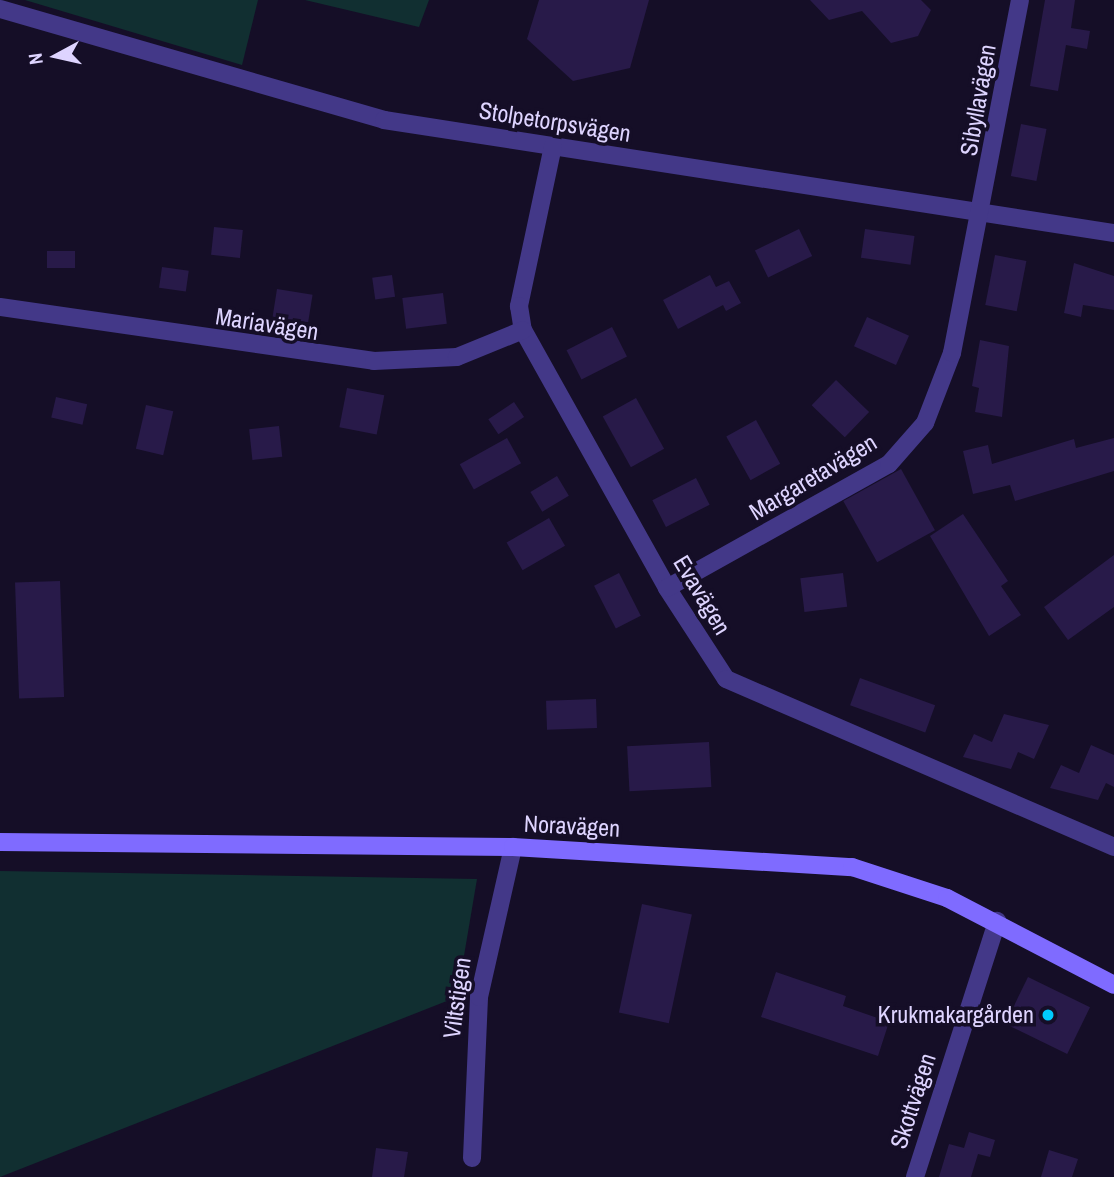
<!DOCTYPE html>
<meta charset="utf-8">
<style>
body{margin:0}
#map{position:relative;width:1114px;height:1177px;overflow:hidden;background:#150e27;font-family:"Archivo Narrow",sans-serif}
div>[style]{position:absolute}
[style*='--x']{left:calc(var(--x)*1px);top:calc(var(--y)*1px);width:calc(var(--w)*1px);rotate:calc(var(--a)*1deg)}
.green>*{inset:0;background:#112f31}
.building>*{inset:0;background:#281a49;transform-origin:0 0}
.street>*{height:18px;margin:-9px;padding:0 9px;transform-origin:9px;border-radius:9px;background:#433888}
.secondary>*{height:18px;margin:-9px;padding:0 9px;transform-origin:9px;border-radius:9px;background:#7f6bff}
.dots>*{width:19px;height:19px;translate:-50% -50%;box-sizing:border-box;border:4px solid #150e27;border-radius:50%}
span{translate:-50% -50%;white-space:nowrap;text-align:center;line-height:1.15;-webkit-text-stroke:7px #150e27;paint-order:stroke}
.street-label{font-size:24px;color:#ded4ff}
.poi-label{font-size:24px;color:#ded4ff}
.right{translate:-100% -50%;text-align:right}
.north{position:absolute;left:21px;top:21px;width:70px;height:70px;-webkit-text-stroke:5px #150e27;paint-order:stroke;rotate:262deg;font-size:19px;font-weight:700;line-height:28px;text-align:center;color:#ded4ff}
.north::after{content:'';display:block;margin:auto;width:24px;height:32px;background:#ded4ff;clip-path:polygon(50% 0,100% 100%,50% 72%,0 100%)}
</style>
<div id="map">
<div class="green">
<div style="clip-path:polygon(25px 0,258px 0,242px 65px)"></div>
<div style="clip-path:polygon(305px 0,429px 0,419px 27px)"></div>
<div style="clip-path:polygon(0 871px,477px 879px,457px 997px,0 1177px)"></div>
</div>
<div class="building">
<div style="clip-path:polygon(539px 0,649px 0,630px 68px,573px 81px,527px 39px)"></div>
<div style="clip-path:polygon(810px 0,921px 0,931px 10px,918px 36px,891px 43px,862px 11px,829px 20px)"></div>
<div style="clip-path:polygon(1045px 0,1075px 0,1071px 28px,1090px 31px,1087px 49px,1066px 45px,1058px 91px,1030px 86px)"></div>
<div style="left:1021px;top:124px;width:26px;height:53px;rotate:11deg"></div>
<div style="left:214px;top:227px;width:29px;height:28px;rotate:6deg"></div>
<div style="left:799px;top:229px;width:30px;height:49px;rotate:64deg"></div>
<div style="left:865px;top:229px;width:50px;height:29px;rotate:8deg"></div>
<div style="left:47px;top:251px;width:28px;height:17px"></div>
<div style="left:995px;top:255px;width:32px;height:51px;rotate:11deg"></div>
<div style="clip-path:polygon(1074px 263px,1114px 276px,1114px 310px,1083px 305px,1081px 317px,1064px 313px)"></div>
<div style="left:162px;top:267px;width:27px;height:21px;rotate:8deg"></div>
<div style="left:392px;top:275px;width:22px;height:20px;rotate:82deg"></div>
<div style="clip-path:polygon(710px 275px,716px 287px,729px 281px,741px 303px,726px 311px,723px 305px,678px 329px,663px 300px)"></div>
<div style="left:277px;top:289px;width:36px;height:28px;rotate:9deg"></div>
<div style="left:443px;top:293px;width:31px;height:41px;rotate:83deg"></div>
<div style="left:867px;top:317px;width:46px;height:32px;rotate:24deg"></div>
<div style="left:612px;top:327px;width:33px;height:51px;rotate:63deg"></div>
<div style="clip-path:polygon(980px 340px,1009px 346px,1002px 417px,975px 412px,979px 388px,972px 386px)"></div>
<div style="left:836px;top:380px;width:46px;height:35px;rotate:44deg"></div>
<div style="left:347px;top:388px;width:38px;height:40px;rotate:11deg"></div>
<div style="left:56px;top:397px;width:32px;height:21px;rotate:13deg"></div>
<div style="left:636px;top:398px;width:58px;height:38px;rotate:61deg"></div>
<div style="left:514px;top:402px;width:18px;height:31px;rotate:56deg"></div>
<div style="left:146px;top:405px;width:28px;height:45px;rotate:13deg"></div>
<div style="left:756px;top:420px;width:50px;height:34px;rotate:61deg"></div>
<div style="left:279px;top:426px;width:31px;height:30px;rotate:84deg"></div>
<div style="left:507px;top:438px;width:29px;height:54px;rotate:61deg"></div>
<div style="clip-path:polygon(1114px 438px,1114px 471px,1015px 501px,1010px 485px,973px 494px,963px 451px,988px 445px,992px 464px,1074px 439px,1076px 448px)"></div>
<div style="left:901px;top:469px;width:70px;height:66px;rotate:61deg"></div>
<div style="left:557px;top:476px;width:23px;height:31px;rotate:59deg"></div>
<div style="left:696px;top:478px;width:30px;height:49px;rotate:63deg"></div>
<div style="clip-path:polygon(963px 514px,1008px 581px,1001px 586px,1021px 615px,989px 636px,930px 536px)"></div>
<div style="left:549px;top:518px;width:32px;height:49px;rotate:60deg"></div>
<div style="clip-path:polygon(1114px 555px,1114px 607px,1068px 640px,1044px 607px)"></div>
<div style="left:619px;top:573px;width:48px;height:28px;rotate:63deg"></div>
<div style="left:843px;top:573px;width:34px;height:43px;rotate:83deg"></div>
<div style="left:60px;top:581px;width:116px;height:45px;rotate:88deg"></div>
<div style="left:860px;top:678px;width:80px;height:29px;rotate:20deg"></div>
<div style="left:596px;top:699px;width:29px;height:50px;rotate:88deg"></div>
<div style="clip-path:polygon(1004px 714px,1049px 725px,1034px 759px,1018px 752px,1011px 769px,963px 757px,974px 734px,992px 742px)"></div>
<div style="left:709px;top:742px;width:45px;height:82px;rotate:87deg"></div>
<div style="clip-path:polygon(1091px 745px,1114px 755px,1114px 787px,1106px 783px,1098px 800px,1050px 788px,1061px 765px,1079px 773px)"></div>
<div style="left:642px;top:904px;width:51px;height:111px;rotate:12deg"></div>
<div style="clip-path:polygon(776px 972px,846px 996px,843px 1006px,889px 1022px,878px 1056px,761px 1017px)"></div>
<div style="left:1028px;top:977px;width:69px;height:52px;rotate:26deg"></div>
<div style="clip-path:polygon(969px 1132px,995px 1140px,990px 1157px,978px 1154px,971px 1177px,939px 1177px,949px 1144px,964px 1148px)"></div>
<div style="clip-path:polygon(376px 1148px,408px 1152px,404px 1177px,372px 1177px)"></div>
<div style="clip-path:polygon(1049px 1150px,1078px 1159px,1072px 1177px,1041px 1177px)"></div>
</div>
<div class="street">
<div style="--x:0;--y:9;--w:400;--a:16.1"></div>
<div style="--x:384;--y:120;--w:739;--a:8.8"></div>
<div style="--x:553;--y:146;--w:164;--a:102"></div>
<div style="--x:519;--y:306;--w:24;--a:81"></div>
<div style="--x:523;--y:330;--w:295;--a:60.8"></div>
<div style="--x:667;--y:588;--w:108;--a:57"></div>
<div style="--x:726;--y:679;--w:423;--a:23.4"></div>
<div style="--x:0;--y:307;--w:378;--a:8.2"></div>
<div style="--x:374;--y:361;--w:83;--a:-2.8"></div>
<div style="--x:457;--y:357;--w:71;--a:-22.2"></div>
<div style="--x:667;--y:588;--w:254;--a:-29.2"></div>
<div style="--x:889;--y:464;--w:55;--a:-48.7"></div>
<div style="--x:925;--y:423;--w:75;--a:-68.9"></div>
<div style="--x:952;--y:353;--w:359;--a:-79.1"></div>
<div style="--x:472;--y:1158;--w:161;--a:-87.5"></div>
<div style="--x:479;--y:997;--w:154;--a:-77.2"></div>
<div style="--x:915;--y:1177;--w:269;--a:-72.2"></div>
</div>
<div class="secondary">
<div style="--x:0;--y:842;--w:513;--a:0.56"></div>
<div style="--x:513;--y:847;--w:340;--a:3.4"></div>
<div style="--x:852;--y:867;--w:100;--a:18.1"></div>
<div style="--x:947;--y:898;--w:188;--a:27.5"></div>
</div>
<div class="dots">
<div style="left:1048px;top:1015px;background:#00cbff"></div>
</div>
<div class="street-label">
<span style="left:978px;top:100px;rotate:-80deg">Sibyllavägen</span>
<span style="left:555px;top:122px;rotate:9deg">Stolpetorpsvägen</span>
<span style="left:267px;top:324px;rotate:9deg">Mariavägen</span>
<span style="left:813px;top:477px;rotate:-31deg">Margaretavägen</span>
<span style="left:702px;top:595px;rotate:59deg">Evavägen</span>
<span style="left:572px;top:826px;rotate:3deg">Noravägen</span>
<span style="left:457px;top:998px;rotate:-82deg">Viltstigen</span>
<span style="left:913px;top:1101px;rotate:-72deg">Skottvägen</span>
</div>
<div class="poi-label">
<span class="right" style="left:1034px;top:1015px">Krukmakargården</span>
</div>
<div class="north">N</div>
</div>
